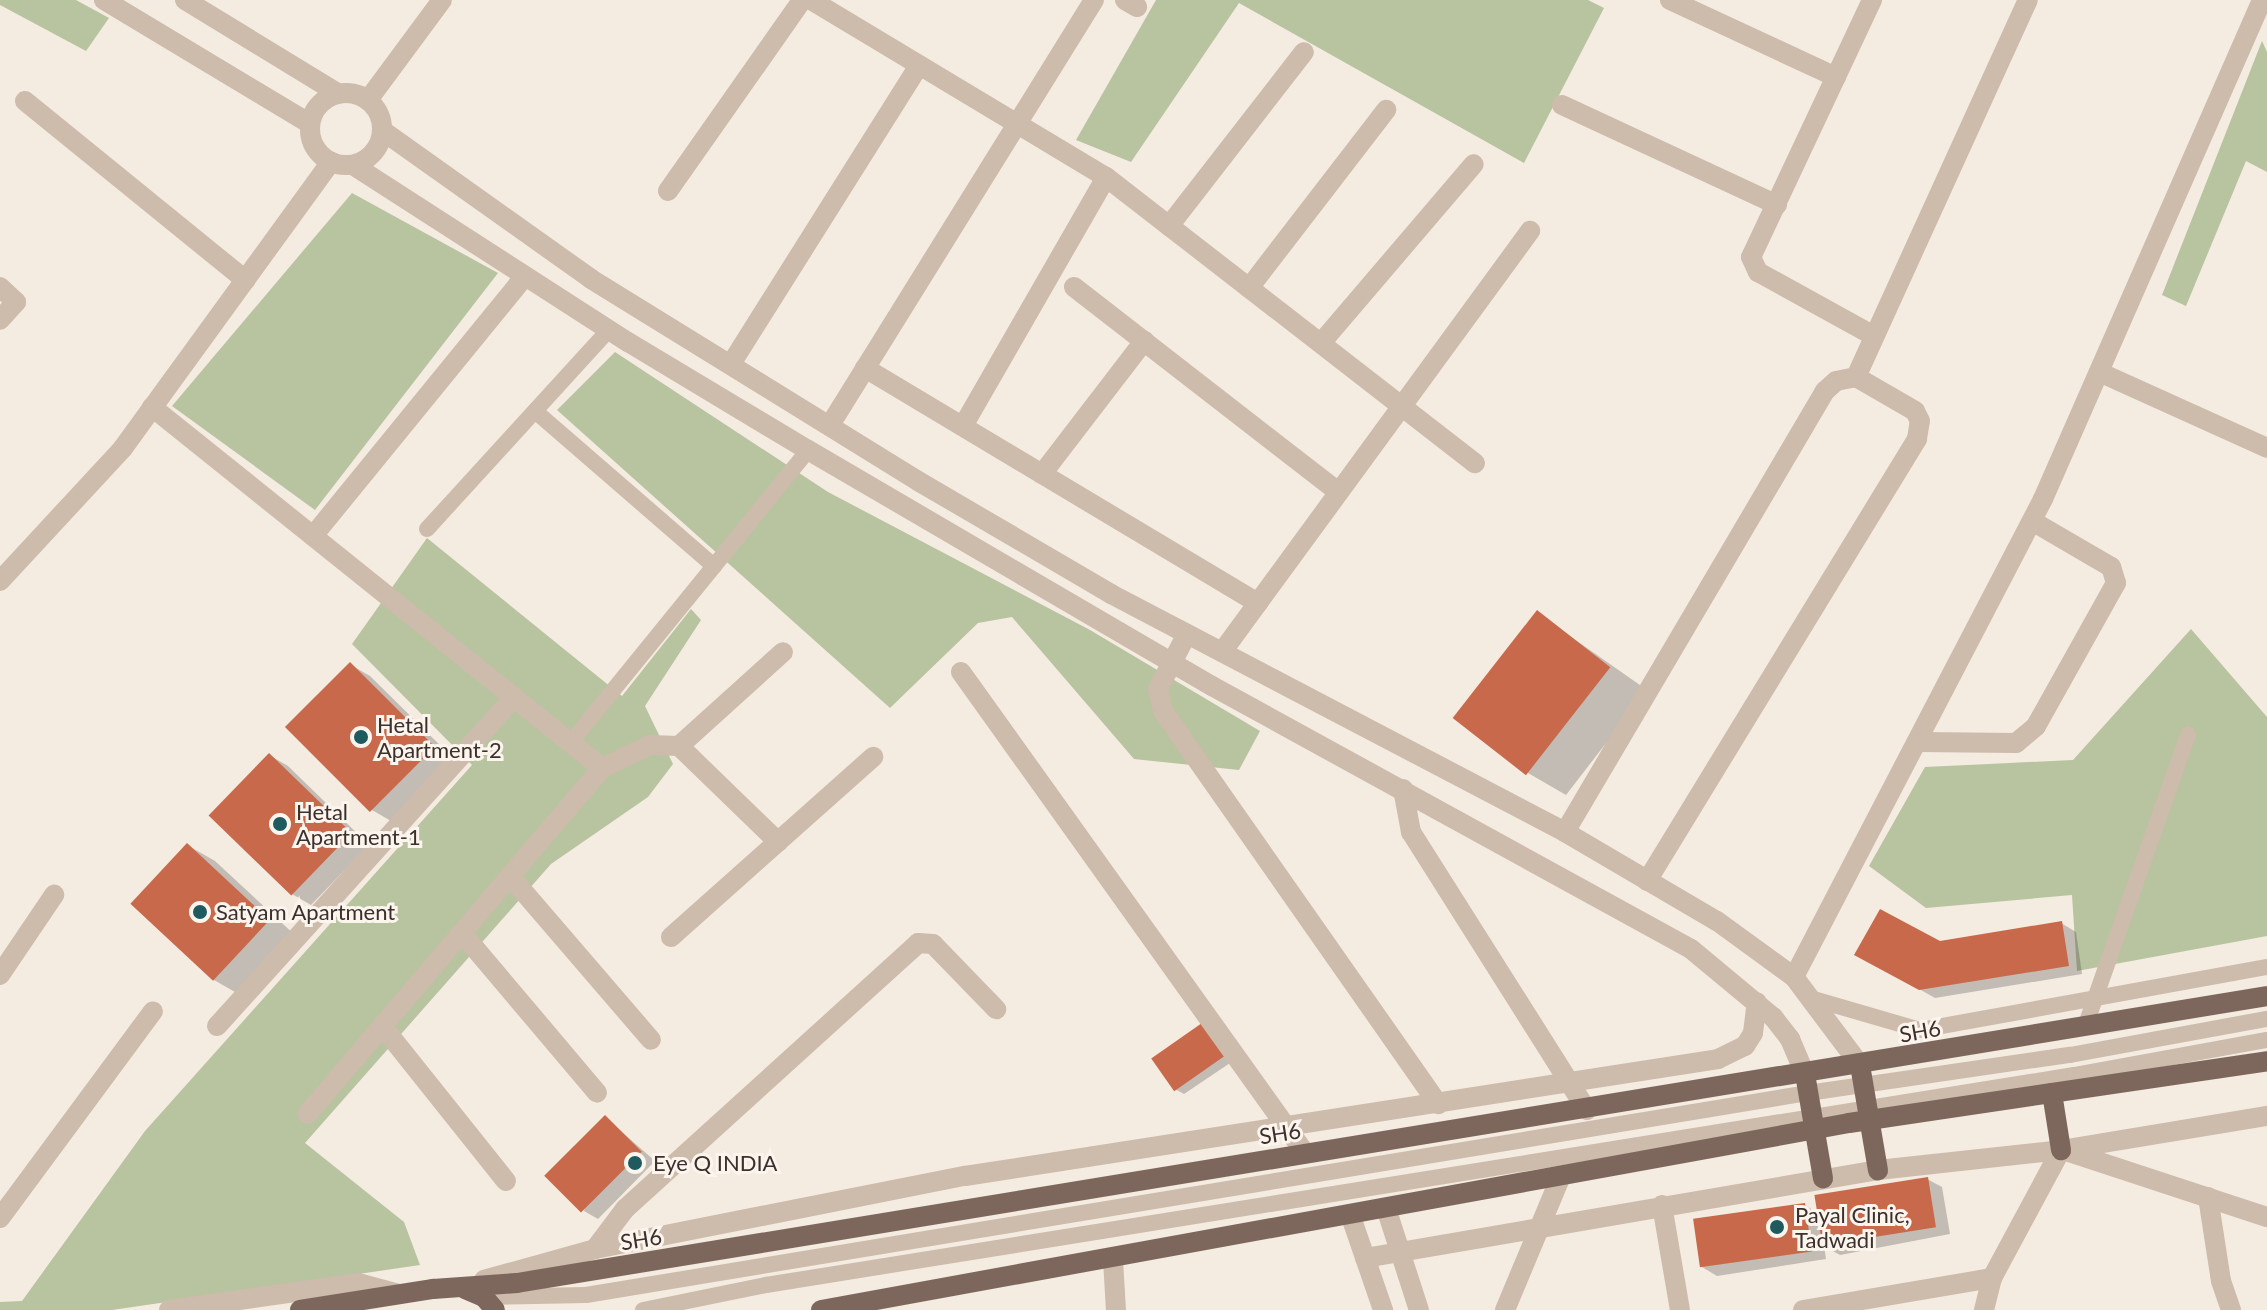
<!DOCTYPE html>
<style>
body{margin:0}
#map{position:relative;width:2267px;height:1310px;overflow:hidden;background:#f4ebe1;font-family:Lato,sans-serif}
div>[style]{position:absolute}
[style*='--x']{left:calc(var(--x)*1px);top:calc(var(--y)*1px);width:calc(var(--w)*1px);rotate:calc(var(--a)*1deg)}
.green>*{inset:0;background:#b8c4a0}
.shadow>*{inset:0;background:#0003}
.building>*{inset:0;background:#c8694b;transform-origin:0 0}
.service>*{height:16px;margin:-8px;padding:0 8px;transform-origin:8px;border-radius:8px;background:#cdbbac}
.minor>*{height:20px;margin:-10px;padding:0 10px;transform-origin:10px;border-radius:10px;background:#cdbbac}
.tertiary>*{height:20px;margin:-10px;padding:0 10px;transform-origin:10px;border-radius:10px;background:#cdbbac}
.tertiary>.ring{margin:-10px;padding:0;box-sizing:content-box;background:none;border:20px solid #cdbbac;border-radius:50%}
.primary>*{height:20px;margin:-10px;padding:0 10px;transform-origin:10px;border-radius:10px;background:#7d675c}
.dots>*{width:22px;height:22px;translate:-50% -50%;box-sizing:border-box;border:4px solid #fbf5ee;border-radius:50%}
span{translate:-50% -50%;white-space:nowrap;text-align:center;line-height:1.15;-webkit-text-stroke:6px #fbf5ee;paint-order:stroke}
.poi-label{font-size:22px;color:#3b302b}
.left{translate:0 -50%;text-align:left}
.street-label{font-size:22px;color:#3b302b}
</style>
<div id="map">
<div class="green">
<div style="clip-path:polygon(0 0,76px 0,109px 18px,86px 51px,0 5px)"></div>
<div style="clip-path:polygon(1156px 0,1588px 0,1604px 8px,1524px 163px,1239px 3px,1131px 162px,1076px 140px)"></div>
<div style="clip-path:polygon(2262px 41px,2267px 52px,2267px 172px,2246px 161px,2186px 306px,2162px 295px)"></div>
<div style="clip-path:polygon(352px 193px,498px 273px,315px 510px,172px 406px)"></div>
<div style="clip-path:polygon(615px 352px,828px 492px,1090px 630px,1260px 731px,1239px 770px,1134px 759px,1012px 617px,978px 623px,890px 708px,557px 410px)"></div>
<div style="clip-path:polygon(427px 538px,622px 696px,691px 609px,701px 620px,645px 706px,673px 764px,648px 797px,551px 864px,305px 1143px,404px 1222px,420px 1265px,112px 1310px,0 1310px,0 1302px,22px 1301px,145px 1131px,472px 765px,352px 644px)"></div>
<div style="clip-path:polygon(2191px 629px,2267px 717px,2267px 936px,2077px 971px,2072px 895px,1926px 908px,1869px 866px,1925px 767px,2073px 760px)"></div>
</div>
<div class="shadow">
<div style="clip-path:polygon(1537px 613px,1647px 690px,1566px 795px,1528px 773px)"></div>
<div style="clip-path:polygon(351px 665px,370px 676px,453px 758px,391px 821px,372px 810px)"></div>
<div style="clip-path:polygon(269px 755px,288px 766px,369px 845px,311px 905px,292px 894px)"></div>
<div style="clip-path:polygon(187px 845px,215px 861px,297px 937px,242px 996px,214px 980px,133px 903px)"></div>
<div style="clip-path:polygon(2061px 923px,2076px 932px,2082px 974px,1935px 998px,1857px 954px)"></div>
<div style="clip-path:polygon(1212px 1031px,1233px 1061px,1184px 1094px,1175px 1089px)"></div>
<div style="clip-path:polygon(606px 1118px,655px 1161px,598px 1219px,584px 1211px)"></div>
<div style="clip-path:polygon(1927px 1179px,1942px 1187px,1950px 1234px,1840px 1255px,1824px 1246px,1826px 1259px,1717px 1276px,1702px 1267px,1805px 1205px,1819px 1214px)"></div>
</div>
<div class="building">
<div style="left:1537px;top:610px;width:93px;height:137px;rotate:38deg"></div>
<div style="left:350px;top:662px;width:120px;height:92px;rotate:45deg"></div>
<div style="left:269px;top:753px;width:115px;height:87px;rotate:44deg"></div>
<div style="left:187px;top:843px;width:113px;height:83px;rotate:43deg"></div>
<div style="clip-path:polygon(1880px 909px,1940px 941px,2062px 921px,2069px 966px,1919px 990px,1854px 955px)"></div>
<div style="left:1202px;top:1023px;width:40px;height:62px;rotate:55deg"></div>
<div style="left:605px;top:1115px;width:52px;height:86px;rotate:45deg"></div>
<div style="left:1928px;top:1177px;width:51px;height:115px;rotate:81deg"></div>
<div style="left:1805px;top:1203px;width:49px;height:113px;rotate:82deg"></div>
</div>
<div class="service">
<div style="--x:535;--y:411;--w:237;--a:40.9"></div>
<div style="--x:427;--y:529;--w:270;--a:-47.6"></div>
<div style="--x:571;--y:742;--w:376;--a:-50.9"></div>
<div style="--x:1810;--y:998;--w:115;--a:16.2"></div>
<div style="--x:1920;--y:1030;--w:353;--a:-10.3"></div>
<div style="--x:2085;--y:1027;--w:310;--a:-70.6"></div>
<div style="--x:484;--y:1297;--w:102;--a:-1.1"></div>
<div style="--x:586;--y:1295;--w:1239;--a:-9.39"></div>
<div style="--x:1808;--y:1093;--w:265;--a:-8.3"></div>
<div style="--x:2070;--y:1055;--w:200;--a:-10.4"></div>
<div style="--x:643;--y:1310;--w:126;--a:-11.5"></div>
<div style="--x:766;--y:1285;--w:1325;--a:-9.12"></div>
<div style="--x:2074;--y:1075;--w:196;--a:-10.3"></div>
</div>
<div class="minor">
<div style="--x:811;--y:0;--w:344;--a:31"></div>
<div style="--x:1106;--y:177;--w:467;--a:37.8"></div>
<div style="--x:1125;--y:0;--w:14;--a:30"></div>
<div style="--x:1670;--y:0;--w:183;--a:24.9"></div>
<div style="--x:1872;--y:0;--w:284;--a:115.2"></div>
<div style="--x:1751;--y:257;--w:17;--a:65"></div>
<div style="--x:1758;--y:272;--w:132;--a:28.9"></div>
<div style="--x:25;--y:101;--w:284;--a:39.1"></div>
<div style="--x:1562;--y:105;--w:237;--a:24.9"></div>
<div style="--x:668;--y:191;--w:233;--a:-54.9"></div>
<div style="--x:1169;--y:226;--w:220;--a:-52.2"></div>
<div style="--x:0;--y:287;--w:22;--a:43"></div>
<div style="--x:16;--y:302;--w:24;--a:132"></div>
<div style="--x:1074;--y:287;--w:334;--a:37.8"></div>
<div style="--x:1249;--y:288;--w:225;--a:-52.4"></div>
<div style="--x:1321;--y:343;--w:235;--a:-49.5"></div>
<div style="--x:731;--y:364;--w:353;--a:-57.8"></div>
<div style="--x:865;--y:368;--w:458;--a:30.9"></div>
<div style="--x:2099;--y:372;--w:184;--a:24.3"></div>
<div style="--x:152;--y:407;--w:577;--a:38.74"></div>
<div style="--x:602;--y:768;--w:454;--a:130.4"></div>
<div style="--x:830;--y:425;--w:500;--a:-58.15"></div>
<div style="--x:963;--y:426;--w:287;--a:-60.1"></div>
<div style="--x:1042;--y:474;--w:168;--a:-52.5"></div>
<div style="--x:313;--y:536;--w:335;--a:-50.8"></div>
<div style="--x:1187;--y:634;--w:62;--a:117.8"></div>
<div style="--x:1158;--y:689;--w:23;--a:77"></div>
<div style="--x:1163;--y:711;--w:480;--a:55"></div>
<div style="--x:1222;--y:652;--w:522;--a:-53.81"></div>
<div style="--x:961;--y:672;--w:591;--a:54.43"></div>
<div style="--x:1917;--y:742;--w:99;--a:0.6"></div>
<div style="--x:2016;--y:743;--w:26;--a:-40"></div>
<div style="--x:2036;--y:726;--w:164;--a:-60.8"></div>
<div style="--x:2116;--y:583;--w:17;--a:-107"></div>
<div style="--x:2111;--y:567;--w:91;--a:-149.8"></div>
<div style="--x:679;--y:746;--w:140;--a:-42.1"></div>
<div style="--x:602;--y:768;--w:53;--a:-25.6"></div>
<div style="--x:650;--y:745;--w:29;--a:2"></div>
<div style="--x:679;--y:746;--w:138;--a:44.1"></div>
<div style="--x:1403;--y:789;--w:44;--a:79.5"></div>
<div style="--x:1411;--y:832;--w:329;--a:57.7"></div>
<div style="--x:1565;--y:832;--w:512;--a:-59.48"></div>
<div style="--x:1825;--y:391;--w:15;--a:-42"></div>
<div style="--x:1836;--y:381;--w:20;--a:-11"></div>
<div style="--x:1856;--y:377;--w:414;--a:-65.5"></div>
<div style="--x:510;--y:876;--w:216;--a:49.3"></div>
<div style="--x:1647;--y:881;--w:518;--a:-58.58"></div>
<div style="--x:1917;--y:439;--w:18;--a:-81"></div>
<div style="--x:1920;--y:421;--w:11;--a:-117"></div>
<div style="--x:1915;--y:411;--w:68;--a:-150"></div>
<div style="--x:462;--y:933;--w:209;--a:49.8"></div>
<div style="--x:671;--y:937;--w:271;--a:-41.7"></div>
<div style="--x:0;--y:975;--w:97;--a:-56"></div>
<div style="--x:1794;--y:977;--w:539;--a:-62.48"></div>
<div style="--x:2043;--y:499;--w:545;--a:-66.3"></div>
<div style="--x:217;--y:1026;--w:443;--a:-47.9"></div>
<div style="--x:383;--y:1027;--w:197;--a:51.4"></div>
<div style="--x:2066;--y:1151;--w:212;--a:18.2"></div>
<div style="--x:2208;--y:1197;--w:85;--a:81.2"></div>
<div style="--x:2221;--y:1281;--w:31;--a:71"></div>
<div style="--x:1662;--y:1205;--w:107;--a:80.3"></div>
<div style="--x:0;--y:1218;--w:257;--a:-53.5"></div>
<div style="--x:595;--y:1249;--w:50;--a:-53.1"></div>
<div style="--x:625;--y:1209;--w:396;--a:-42.2"></div>
<div style="--x:918;--y:943;--w:15;--a:4"></div>
<div style="--x:933;--y:944;--w:91;--a:45.9"></div>
<div style="--x:1365;--y:1258;--w:520;--a:-9.73"></div>
<div style="--x:1878;--y:1170;--w:184;--a:-6.2"></div>
<div style="--x:2061;--y:1150;--w:209;--a:-9.4"></div>
<div style="--x:1113;--y:1260;--w:50;--a:86.6"></div>
<div style="--x:484;--y:1280;--w:115;--a:-15.6"></div>
<div style="--x:595;--y:1249;--w:377;--a:-11.2"></div>
<div style="--x:965;--y:1176;--w:762;--a:-8.83"></div>
<div style="--x:1718;--y:1059;--w:30;--a:-26"></div>
<div style="--x:1745;--y:1046;--w:15;--a:-58"></div>
<div style="--x:1753;--y:1033;--w:31;--a:-83"></div>
<div style="--x:169;--y:1310;--w:191;--a:-8.1"></div>
<div style="--x:358;--y:1283;--w:42;--a:15"></div>
<div style="--x:1505;--y:1310;--w:145;--a:-67.3"></div>
<div style="--x:1803;--y:1310;--w:192;--a:-9.6"></div>
<div style="--x:1984;--y:1310;--w:33;--a:-76"></div>
<div style="--x:1992;--y:1278;--w:145;--a:-61.7"></div>
</div>
<div class="tertiary">
<div style="--x:104;--y:0;--w:240;--a:31"></div>
<div style="--x:185;--y:0;--w:180;--a:31.4"></div>
<div class="ring" style="left:310px;top:93px;width:52px;height:52px"></div>
<div style="--x:368;--y:100;--w:124;--a:-53.5"></div>
<div style="--x:383;--y:131;--w:255;--a:35.4"></div>
<div style="--x:591;--y:279;--w:384;--a:31.7"></div>
<div style="--x:918;--y:481;--w:224;--a:30.3"></div>
<div style="--x:1111;--y:594;--w:513;--a:27.66"></div>
<div style="--x:1565;--y:832;--w:176;--a:30.4"></div>
<div style="--x:1717;--y:921;--w:95;--a:36"></div>
<div style="--x:1794;--y:977;--w:110;--a:53.1"></div>
<div style="--x:353;--y:165;--w:327;--a:32.8"></div>
<div style="--x:628;--y:342;--w:210;--a:31"></div>
<div style="--x:808;--y:450;--w:468;--a:30.3"></div>
<div style="--x:1212;--y:686;--w:546;--a:28.77"></div>
<div style="--x:1691;--y:949;--w:107;--a:39.7"></div>
<div style="--x:1773;--y:1017;--w:28;--a:52"></div>
<div style="--x:1790;--y:1039;--w:38;--a:67"></div>
<div style="--x:0;--y:581;--w:181;--a:-47.2"></div>
<div style="--x:123;--y:448;--w:354;--a:-54"></div>
<div style="--x:1386;--y:1208;--w:107;--a:72.1"></div>
<div style="--x:1350;--y:1214;--w:102;--a:71"></div>
</div>
<div class="primary">
<div style="--x:1860;--y:1065;--w:107;--a:80.3"></div>
<div style="--x:1805;--y:1074;--w:106;--a:80.2"></div>
<div style="--x:2052;--y:1093;--w:58;--a:81"></div>
<div style="--x:465;--y:1289;--w:21;--a:23"></div>
<div style="--x:484;--y:1297;--w:17;--a:50"></div>
<div style="--x:300;--y:1310;--w:135;--a:-9"></div>
<div style="--x:433;--y:1289;--w:84;--a:-4.1"></div>
<div style="--x:517;--y:1283;--w:1773;--a:-9.31"></div>
<div style="--x:821;--y:1310;--w:1045;--a:-10.31"></div>
<div style="--x:1849;--y:1123;--w:423;--a:-8.4"></div>
</div>
<div class="dots">
<div style="left:361px;top:737px;background:#1f5a5e"></div>
<div style="left:280px;top:824px;background:#1f5a5e"></div>
<div style="left:200px;top:912px;background:#1f5a5e"></div>
<div style="left:635px;top:1163px;background:#1f5a5e"></div>
<div style="left:1777px;top:1227px;background:#1f5a5e"></div>
</div>
<div class="poi-label">
<span class="left" style="left:377px;top:737px">Hetal<br>Apartment-2</span>
<span class="left" style="left:296px;top:824px">Hetal<br>Apartment-1</span>
<span class="left" style="left:216px;top:912px">Satyam Apartment</span>
<span class="left" style="left:653px;top:1163px">Eye Q INDIA</span>
<span class="left" style="left:1795px;top:1227px">Payal Clinic,<br>Tadwadi</span>
</div>
<div class="street-label">
<span style="left:1920px;top:1031px;rotate:-10deg">SH6</span>
<span style="left:1280px;top:1133px;rotate:-9deg">SH6</span>
<span style="left:641px;top:1239px;rotate:-9deg">SH6</span>
</div>
</div>
